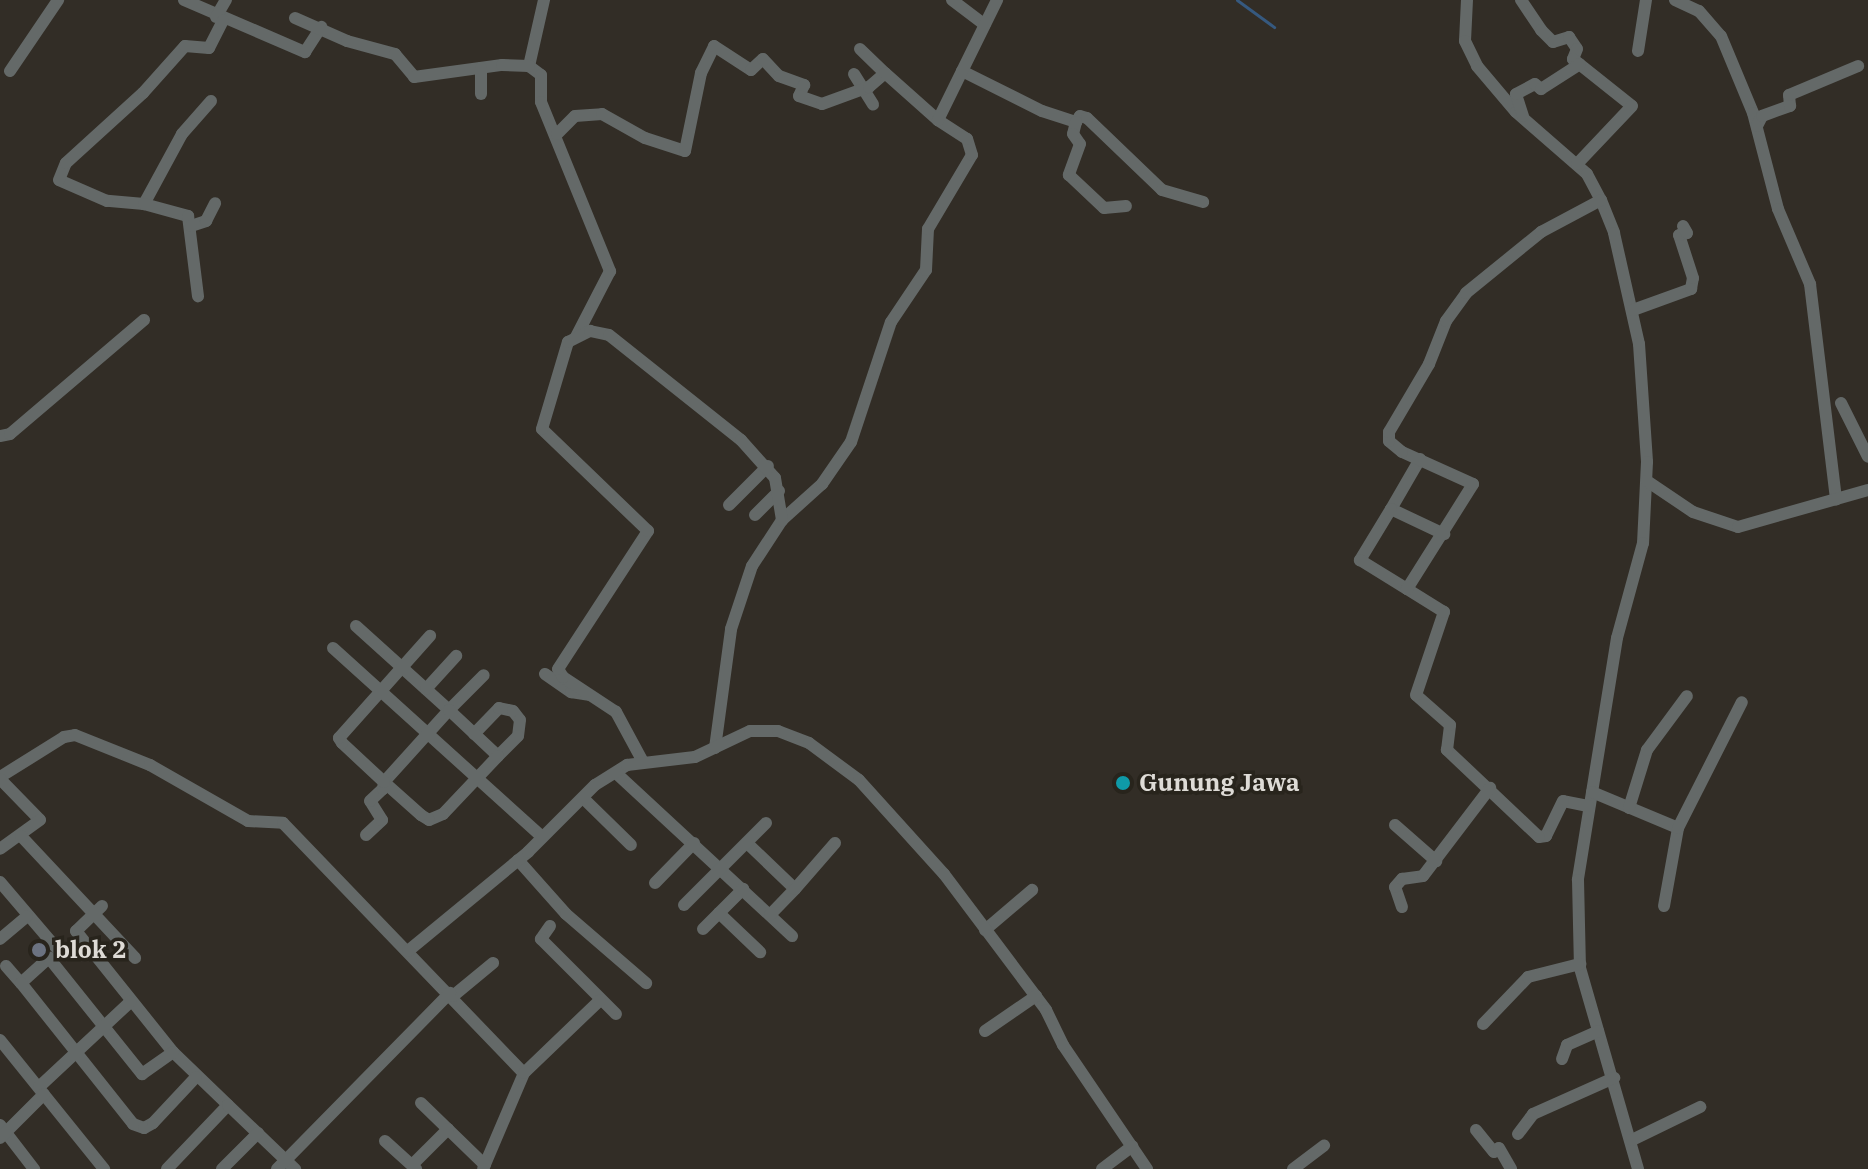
<!DOCTYPE html>
<style>
body{margin:0}
#map{position:relative;width:1868px;height:1169px;overflow:hidden;background:#322d26;font-family:"IBM Plex Serif",serif}
div>[style]{position:absolute}
[style*='--x']{left:calc(var(--x)*1px);top:calc(var(--y)*1px);width:calc(var(--w)*1px);rotate:calc(var(--a)*1deg)}
.stream>*{height:3px;margin:-1.5px;padding:0 1.5px;transform-origin:1.5px;border-radius:1.5px;background:#36597f}
.minor>*{height:12px;margin:-6px;padding:0 6px;transform-origin:6px;border-radius:6px;background:#646968}
.dots>*{width:22px;height:22px;translate:-50% -50%;box-sizing:border-box;border:4px solid #28241c;border-radius:50%}
span{translate:-50% -50%;white-space:nowrap;text-align:center;line-height:1.15;-webkit-text-stroke:7px #28241c;paint-order:stroke}
.poi-label{font-size:24px;color:#dedbd6;font-weight:700}
.left{translate:0 -50%;text-align:left}
</style>
<div id="map">
<div class="stream">
<div style="--x:1237;--y:0;--w:46;--a:36.1"></div>
</div>
<div class="minor">
<div style="--x:184;--y:0;--w:132;--a:23.3"></div>
<div style="--x:305;--y:52;--w:30;--a:-57"></div>
<div style="--x:544;--y:0;--w:68;--a:102.8"></div>
<div style="--x:529;--y:66;--w:15;--a:37"></div>
<div style="--x:541;--y:75;--w:27;--a:90"></div>
<div style="--x:541;--y:102;--w:183;--a:67.8"></div>
<div style="--x:610;--y:271;--w:74;--a:117.3"></div>
<div style="--x:952;--y:0;--w:41;--a:37.1"></div>
<div style="--x:1467;--y:0;--w:41;--a:92.8"></div>
<div style="--x:1465;--y:41;--w:28;--a:64"></div>
<div style="--x:1477;--y:66;--w:60;--a:49.7"></div>
<div style="--x:1516;--y:112;--w:94;--a:41.1"></div>
<div style="--x:1587;--y:174;--w:30;--a:62"></div>
<div style="--x:1601;--y:200;--w:35;--a:68"></div>
<div style="--x:1614;--y:233;--w:114;--a:77.3"></div>
<div style="--x:1639;--y:344;--w:118;--a:86.1"></div>
<div style="--x:1647;--y:462;--w:81;--a:92.8"></div>
<div style="--x:1643;--y:543;--w:98;--a:105.3"></div>
<div style="--x:1617;--y:638;--w:245;--a:99.2"></div>
<div style="--x:1578;--y:880;--w:88;--a:88.7"></div>
<div style="--x:1580;--y:968;--w:209;--a:73.9"></div>
<div style="--x:1521;--y:0;--w:36;--a:56"></div>
<div style="--x:1541;--y:30;--w:17;--a:45"></div>
<div style="--x:1553;--y:42;--w:17;--a:-17"></div>
<div style="--x:1569;--y:37;--w:14;--a:56"></div>
<div style="--x:1577;--y:49;--w:11;--a:112"></div>
<div style="--x:1573;--y:59;--w:75;--a:38.5"></div>
<div style="--x:1632;--y:106;--w:80;--a:133.5"></div>
<div style="--x:1675;--y:0;--w:26;--a:25"></div>
<div style="--x:1699;--y:11;--w:33;--a:49"></div>
<div style="--x:1721;--y:36;--w:83;--a:67.4"></div>
<div style="--x:1753;--y:113;--w:99;--a:75.4"></div>
<div style="--x:1778;--y:209;--w:82;--a:66.9"></div>
<div style="--x:1810;--y:284;--w:217;--a:83.1"></div>
<div style="--x:216;--y:17;--w:20;--a:-60"></div>
<div style="--x:295;--y:18;--w:57;--a:23.9"></div>
<div style="--x:347;--y:41;--w:50;--a:15.2"></div>
<div style="--x:395;--y:54;--w:30;--a:50"></div>
<div style="--x:414;--y:77;--w:89;--a:-7.8"></div>
<div style="--x:502;--y:65;--w:27;--a:2"></div>
<div style="--x:860;--y:49;--w:35;--a:44"></div>
<div style="--x:1638;--y:51;--w:52;--a:-81.1"></div>
<div style="--x:10;--y:71;--w:86;--a:-55.9"></div>
<div style="--x:962;--y:71;--w:89;--a:26.6"></div>
<div style="--x:1042;--y:111;--w:36;--a:18"></div>
<div style="--x:1076;--y:122;--w:7;--a:-56"></div>
<div style="--x:1080;--y:116;--w:7;--a:16"></div>
<div style="--x:1087;--y:118;--w:104;--a:43.8"></div>
<div style="--x:1162;--y:190;--w:43;--a:16.3"></div>
<div style="--x:854;--y:74;--w:36;--a:58"></div>
<div style="--x:481;--y:94;--w:26;--a:-90"></div>
<div style="--x:211;--y:101;--w:44;--a:131.3"></div>
<div style="--x:182;--y:134;--w:80;--a:118.5"></div>
<div style="--x:144;--y:204;--w:37;--a:-175"></div>
<div style="--x:107;--y:201;--w:52;--a:-156.4"></div>
<div style="--x:59;--y:180;--w:18;--a:-68"></div>
<div style="--x:66;--y:163;--w:104;--a:-42.3"></div>
<div style="--x:143;--y:93;--w:63;--a:-48.2"></div>
<div style="--x:185;--y:46;--w:24;--a:5"></div>
<div style="--x:209;--y:48;--w:31;--a:-63"></div>
<div style="--x:1523;--y:116;--w:23;--a:-108"></div>
<div style="--x:1516;--y:94;--w:21;--a:-28"></div>
<div style="--x:1535;--y:84;--w:8;--a:40"></div>
<div style="--x:1541;--y:89;--w:46;--a:-32.7"></div>
<div style="--x:1076;--y:122;--w:12;--a:104"></div>
<div style="--x:1073;--y:134;--w:12;--a:55"></div>
<div style="--x:1080;--y:144;--w:33;--a:110"></div>
<div style="--x:1069;--y:175;--w:48;--a:43.3"></div>
<div style="--x:1104;--y:208;--w:22;--a:-5"></div>
<div style="--x:1757;--y:126;--w:11;--a:-63"></div>
<div style="--x:1762;--y:116;--w:30;--a:-20"></div>
<div style="--x:1790;--y:106;--w:11;--a:-95"></div>
<div style="--x:1789;--y:95;--w:75;--a:-22.8"></div>
<div style="--x:557;--y:134;--w:25;--a:-45"></div>
<div style="--x:575;--y:116;--w:27;--a:-4"></div>
<div style="--x:602;--y:114;--w:49;--a:29.2"></div>
<div style="--x:645;--y:138;--w:42;--a:18"></div>
<div style="--x:685;--y:151;--w:80;--a:-78.4"></div>
<div style="--x:701;--y:73;--w:30;--a:-64"></div>
<div style="--x:714;--y:46;--w:44;--a:33"></div>
<div style="--x:751;--y:70;--w:16;--a:-43"></div>
<div style="--x:763;--y:59;--w:23;--a:47"></div>
<div style="--x:779;--y:76;--w:27;--a:20"></div>
<div style="--x:804;--y:85;--w:12;--a:114"></div>
<div style="--x:799;--y:96;--w:24;--a:19"></div>
<div style="--x:822;--y:104;--w:50;--a:-19.9"></div>
<div style="--x:869;--y:87;--w:21;--a:-41"></div>
<div style="--x:885;--y:73;--w:71;--a:41.6"></div>
<div style="--x:144;--y:204;--w:46;--a:15.3"></div>
<div style="--x:188;--y:216;--w:81;--a:82.9"></div>
<div style="--x:191;--y:226;--w:16;--a:-18"></div>
<div style="--x:206;--y:221;--w:20;--a:-63"></div>
<div style="--x:1633;--y:310;--w:62;--a:-19.9"></div>
<div style="--x:1691;--y:289;--w:11;--a:-80"></div>
<div style="--x:1693;--y:278;--w:45;--a:-108"></div>
<div style="--x:1679;--y:235;--w:8;--a:-14"></div>
<div style="--x:1687;--y:233;--w:8;--a:-120"></div>
<div style="--x:1841;--y:403;--w:60;--a:63.4"></div>
<div style="--x:0;--y:436;--w:10;--a:-11"></div>
<div style="--x:10;--y:434;--w:176;--a:-40.4"></div>
<div style="--x:1420;--y:459;--w:58;--a:120.1"></div>
<div style="--x:1391;--y:509;--w:59;--a:25.3"></div>
<div style="--x:1647;--y:481;--w:55;--a:34"></div>
<div style="--x:1693;--y:512;--w:47;--a:18.4"></div>
<div style="--x:1738;--y:527;--w:135;--a:-15.9"></div>
<div style="--x:729;--y:505;--w:55;--a:-45"></div>
<div style="--x:1391;--y:509;--w:60;--a:121.3"></div>
<div style="--x:1360;--y:560;--w:55;--a:31.7"></div>
<div style="--x:755;--y:515;--w:34;--a:-45"></div>
<div style="--x:356;--y:626;--w:125;--a:42.1"></div>
<div style="--x:449;--y:710;--w:49;--a:-45"></div>
<div style="--x:333;--y:648;--w:282;--a:42.1"></div>
<div style="--x:545;--y:674;--w:32;--a:35"></div>
<div style="--x:571;--y:692;--w:18;--a:9"></div>
<div style="--x:426;--y:689;--w:45;--a:-47.7"></div>
<div style="--x:474;--y:734;--w:36;--a:-46"></div>
<div style="--x:499;--y:708;--w:14;--a:12"></div>
<div style="--x:513;--y:711;--w:11;--a:52"></div>
<div style="--x:520;--y:720;--w:16;--a:97"></div>
<div style="--x:518;--y:736;--w:28;--a:135"></div>
<div style="--x:715;--y:748;--w:120;--a:-82.3"></div>
<div style="--x:731;--y:629;--w:66;--a:-71.6"></div>
<div style="--x:752;--y:566;--w:55;--a:-56.9"></div>
<div style="--x:782;--y:520;--w:54;--a:-42"></div>
<div style="--x:822;--y:484;--w:51;--a:-55.4"></div>
<div style="--x:851;--y:442;--w:126;--a:-71.6"></div>
<div style="--x:891;--y:322;--w:63;--a:-56.1"></div>
<div style="--x:926;--y:270;--w:41;--a:-87.2"></div>
<div style="--x:928;--y:229;--w:86;--a:-59.3"></div>
<div style="--x:972;--y:155;--w:17;--a:-107"></div>
<div style="--x:967;--y:139;--w:35;--a:-147"></div>
<div style="--x:938;--y:120;--w:134;--a:-63.8"></div>
<div style="--x:642;--y:760;--w:55;--a:-118.4"></div>
<div style="--x:616;--y:712;--w:64;--a:-146.6"></div>
<div style="--x:563;--y:677;--w:9;--a:-122"></div>
<div style="--x:558;--y:669;--w:165;--a:-56.9"></div>
<div style="--x:648;--y:531;--w:147;--a:-136.1"></div>
<div style="--x:542;--y:429;--w:91;--a:-73.4"></div>
<div style="--x:568;--y:342;--w:25;--a:-27"></div>
<div style="--x:590;--y:331;--w:19;--a:12"></div>
<div style="--x:609;--y:335;--w:169;--a:38.5"></div>
<div style="--x:741;--y:440;--w:51;--a:48.2"></div>
<div style="--x:775;--y:478;--w:43;--a:80.5"></div>
<div style="--x:616;--y:773;--w:240;--a:42.8"></div>
<div style="--x:0;--y:777;--w:75;--a:-32"></div>
<div style="--x:64;--y:737;--w:11;--a:-10"></div>
<div style="--x:75;--y:735;--w:81;--a:21.8"></div>
<div style="--x:150;--y:765;--w:113;--a:29.7"></div>
<div style="--x:248;--y:821;--w:35;--a:3"></div>
<div style="--x:283;--y:823;--w:347;--a:46.1"></div>
<div style="--x:524;--y:1073;--w:104;--a:113.1"></div>
<div style="--x:0;--y:779;--w:57;--a:45.7"></div>
<div style="--x:40;--y:820;--w:49;--a:144.1"></div>
<div style="--x:1592;--y:792;--w:93;--a:22.7"></div>
<div style="--x:583;--y:798;--w:67;--a:44.4"></div>
<div style="--x:1588;--y:806;--w:25;--a:-169"></div>
<div style="--x:1563;--y:801;--w:39;--a:116"></div>
<div style="--x:1546;--y:836;--w:7;--a:172"></div>
<div style="--x:1539;--y:837;--w:127;--a:-136.6"></div>
<div style="--x:1447;--y:750;--w:25;--a:-83"></div>
<div style="--x:1450;--y:725;--w:45;--a:-138.6"></div>
<div style="--x:1416;--y:695;--w:88;--a:-71.4"></div>
<div style="--x:1444;--y:612;--w:44;--a:-148.1"></div>
<div style="--x:1407;--y:589;--w:124;--a:-57.8"></div>
<div style="--x:1473;--y:484;--w:78;--a:-155.7"></div>
<div style="--x:1402;--y:452;--w:17;--a:-140"></div>
<div style="--x:1389;--y:441;--w:9;--a:-90"></div>
<div style="--x:1389;--y:432;--w:79;--a:-59.5"></div>
<div style="--x:1429;--y:364;--w:46;--a:-68.4"></div>
<div style="--x:1446;--y:321;--w:34;--a:-54"></div>
<div style="--x:1466;--y:293;--w:97;--a:-39.1"></div>
<div style="--x:1541;--y:232;--w:68;--a:-28.1"></div>
<div style="--x:1629;--y:808;--w:61;--a:-72.8"></div>
<div style="--x:1647;--y:750;--w:67;--a:-53.5"></div>
<div style="--x:1395;--y:825;--w:55;--a:41.3"></div>
<div style="--x:366;--y:835;--w:22;--a:-43"></div>
<div style="--x:382;--y:820;--w:22;--a:-122"></div>
<div style="--x:370;--y:801;--w:18;--a:-43"></div>
<div style="--x:383;--y:789;--w:7;--a:-82"></div>
<div style="--x:384;--y:782;--w:97;--a:-47.9"></div>
<div style="--x:449;--y:710;--w:67;--a:43.2"></div>
<div style="--x:498;--y:756;--w:80;--a:133.5"></div>
<div style="--x:443;--y:814;--w:15;--a:157"></div>
<div style="--x:429;--y:820;--w:9;--a:-148"></div>
<div style="--x:421;--y:815;--w:50;--a:-138.3"></div>
<div style="--x:384;--y:782;--w:57;--a:-137.1"></div>
<div style="--x:342;--y:743;--w:6;--a:-121"></div>
<div style="--x:339;--y:738;--w:137;--a:-48.3"></div>
<div style="--x:21;--y:836;--w:167;--a:46.9"></div>
<div style="--x:747;--y:843;--w:66;--a:43.8"></div>
<div style="--x:795;--y:889;--w:36;--a:134"></div>
<div style="--x:518;--y:860;--w:72;--a:48.4"></div>
<div style="--x:566;--y:914;--w:106;--a:40.8"></div>
<div style="--x:0;--y:882;--w:89;--a:49.5"></div>
<div style="--x:655;--y:883;--w:56;--a:-45.7"></div>
<div style="--x:795;--y:889;--w:61;--a:-49"></div>
<div style="--x:684;--y:905;--w:116;--a:-45"></div>
<div style="--x:102;--y:906;--w:36;--a:136"></div>
<div style="--x:76;--y:931;--w:155;--a:51.3"></div>
<div style="--x:173;--y:1052;--w:76;--a:43.9"></div>
<div style="--x:1664;--y:906;--w:79;--a:-79.8"></div>
<div style="--x:1678;--y:828;--w:141;--a:-63.1"></div>
<div style="--x:1402;--y:907;--w:21;--a:-109"></div>
<div style="--x:1395;--y:887;--w:11;--a:-49"></div>
<div style="--x:1402;--y:879;--w:21;--a:-8"></div>
<div style="--x:1423;--y:876;--w:111;--a:-52.7"></div>
<div style="--x:719;--y:913;--w:57;--a:43.6"></div>
<div style="--x:550;--y:926;--w:16;--a:125"></div>
<div style="--x:541;--y:939;--w:106;--a:45"></div>
<div style="--x:703;--y:929;--w:57;--a:-45"></div>
<div style="--x:985;--y:930;--w:62;--a:-40.4"></div>
<div style="--x:0;--y:939;--w:35;--a:-40"></div>
<div style="--x:408;--y:951;--w:156;--a:-39.5"></div>
<div style="--x:528;--y:852;--w:95;--a:-45"></div>
<div style="--x:595;--y:785;--w:38;--a:-32"></div>
<div style="--x:627;--y:765;--w:68;--a:-6.7"></div>
<div style="--x:695;--y:757;--w:61;--a:-25.3"></div>
<div style="--x:750;--y:731;--w:28;--a:0"></div>
<div style="--x:778;--y:731;--w:33;--a:21"></div>
<div style="--x:809;--y:743;--w:62;--a:36.5"></div>
<div style="--x:859;--y:780;--w:127;--a:47.9"></div>
<div style="--x:944;--y:874;--w:170;--a:53.1"></div>
<div style="--x:1046;--y:1010;--w:39;--a:64"></div>
<div style="--x:1063;--y:1045;--w:150;--a:55.9"></div>
<div style="--x:6;--y:966;--w:23;--a:49"></div>
<div style="--x:21;--y:983;--w:38;--a:-42"></div>
<div style="--x:49;--y:958;--w:149;--a:51.3"></div>
<div style="--x:142;--y:1074;--w:38;--a:-35"></div>
<div style="--x:21;--y:983;--w:180;--a:51.5"></div>
<div style="--x:133;--y:1124;--w:12;--a:20"></div>
<div style="--x:144;--y:1128;--w:10;--a:-29"></div>
<div style="--x:153;--y:1123;--w:63;--a:-46.9"></div>
<div style="--x:453;--y:996;--w:52;--a:-39.5"></div>
<div style="--x:1483;--y:1024;--w:65;--a:-46.2"></div>
<div style="--x:1528;--y:977;--w:54;--a:-14"></div>
<div style="--x:985;--y:1031;--w:62;--a:-34.5"></div>
<div style="--x:0;--y:1040;--w:166;--a:51.1"></div>
<div style="--x:1562;--y:1059;--w:15;--a:-70"></div>
<div style="--x:1567;--y:1045;--w:34;--a:-24"></div>
<div style="--x:524;--y:1073;--w:105;--a:-43.8"></div>
<div style="--x:39;--y:1087;--w:125;--a:-43"></div>
<div style="--x:421;--y:1103;--w:89;--a:44.1"></div>
<div style="--x:0;--y:1125;--w:56;--a:52.3"></div>
<div style="--x:1476;--y:1130;--w:28;--a:51"></div>
<div style="--x:1494;--y:1152;--w:6;--a:-39"></div>
<div style="--x:1499;--y:1148;--w:24;--a:60"></div>
<div style="--x:1518;--y:1134;--w:25;--a:-53"></div>
<div style="--x:1533;--y:1114;--w:89;--a:-24"></div>
<div style="--x:0;--y:1138;--w:62;--a:-45"></div>
<div style="--x:1632;--y:1140;--w:76;--a:-25.9"></div>
<div style="--x:385;--y:1141;--w:42;--a:42.1"></div>
<div style="--x:412;--y:1165;--w:51;--a:-45"></div>
<div style="--x:167;--y:1169;--w:88;--a:-46.4"></div>
<div style="--x:228;--y:1105;--w:93;--a:43.7"></div>
<div style="--x:222;--y:1169;--w:51;--a:-45"></div>
<div style="--x:277;--y:1169;--w:247;--a:-45.5"></div>
<div style="--x:1102;--y:1169;--w:38;--a:-37"></div>
<div style="--x:1293;--y:1169;--w:39;--a:-37"></div>
</div>
<div class="dots">
<div style="left:1123px;top:783px;background:#0f9aa8"></div>
<div style="left:39px;top:950px;background:#6b7280"></div>
</div>
<div class="poi-label">
<span class="left" style="left:1139px;top:783px">Gunung Jawa</span>
<span class="left" style="left:55px;top:950px">blok 2</span>
</div>
</div>
